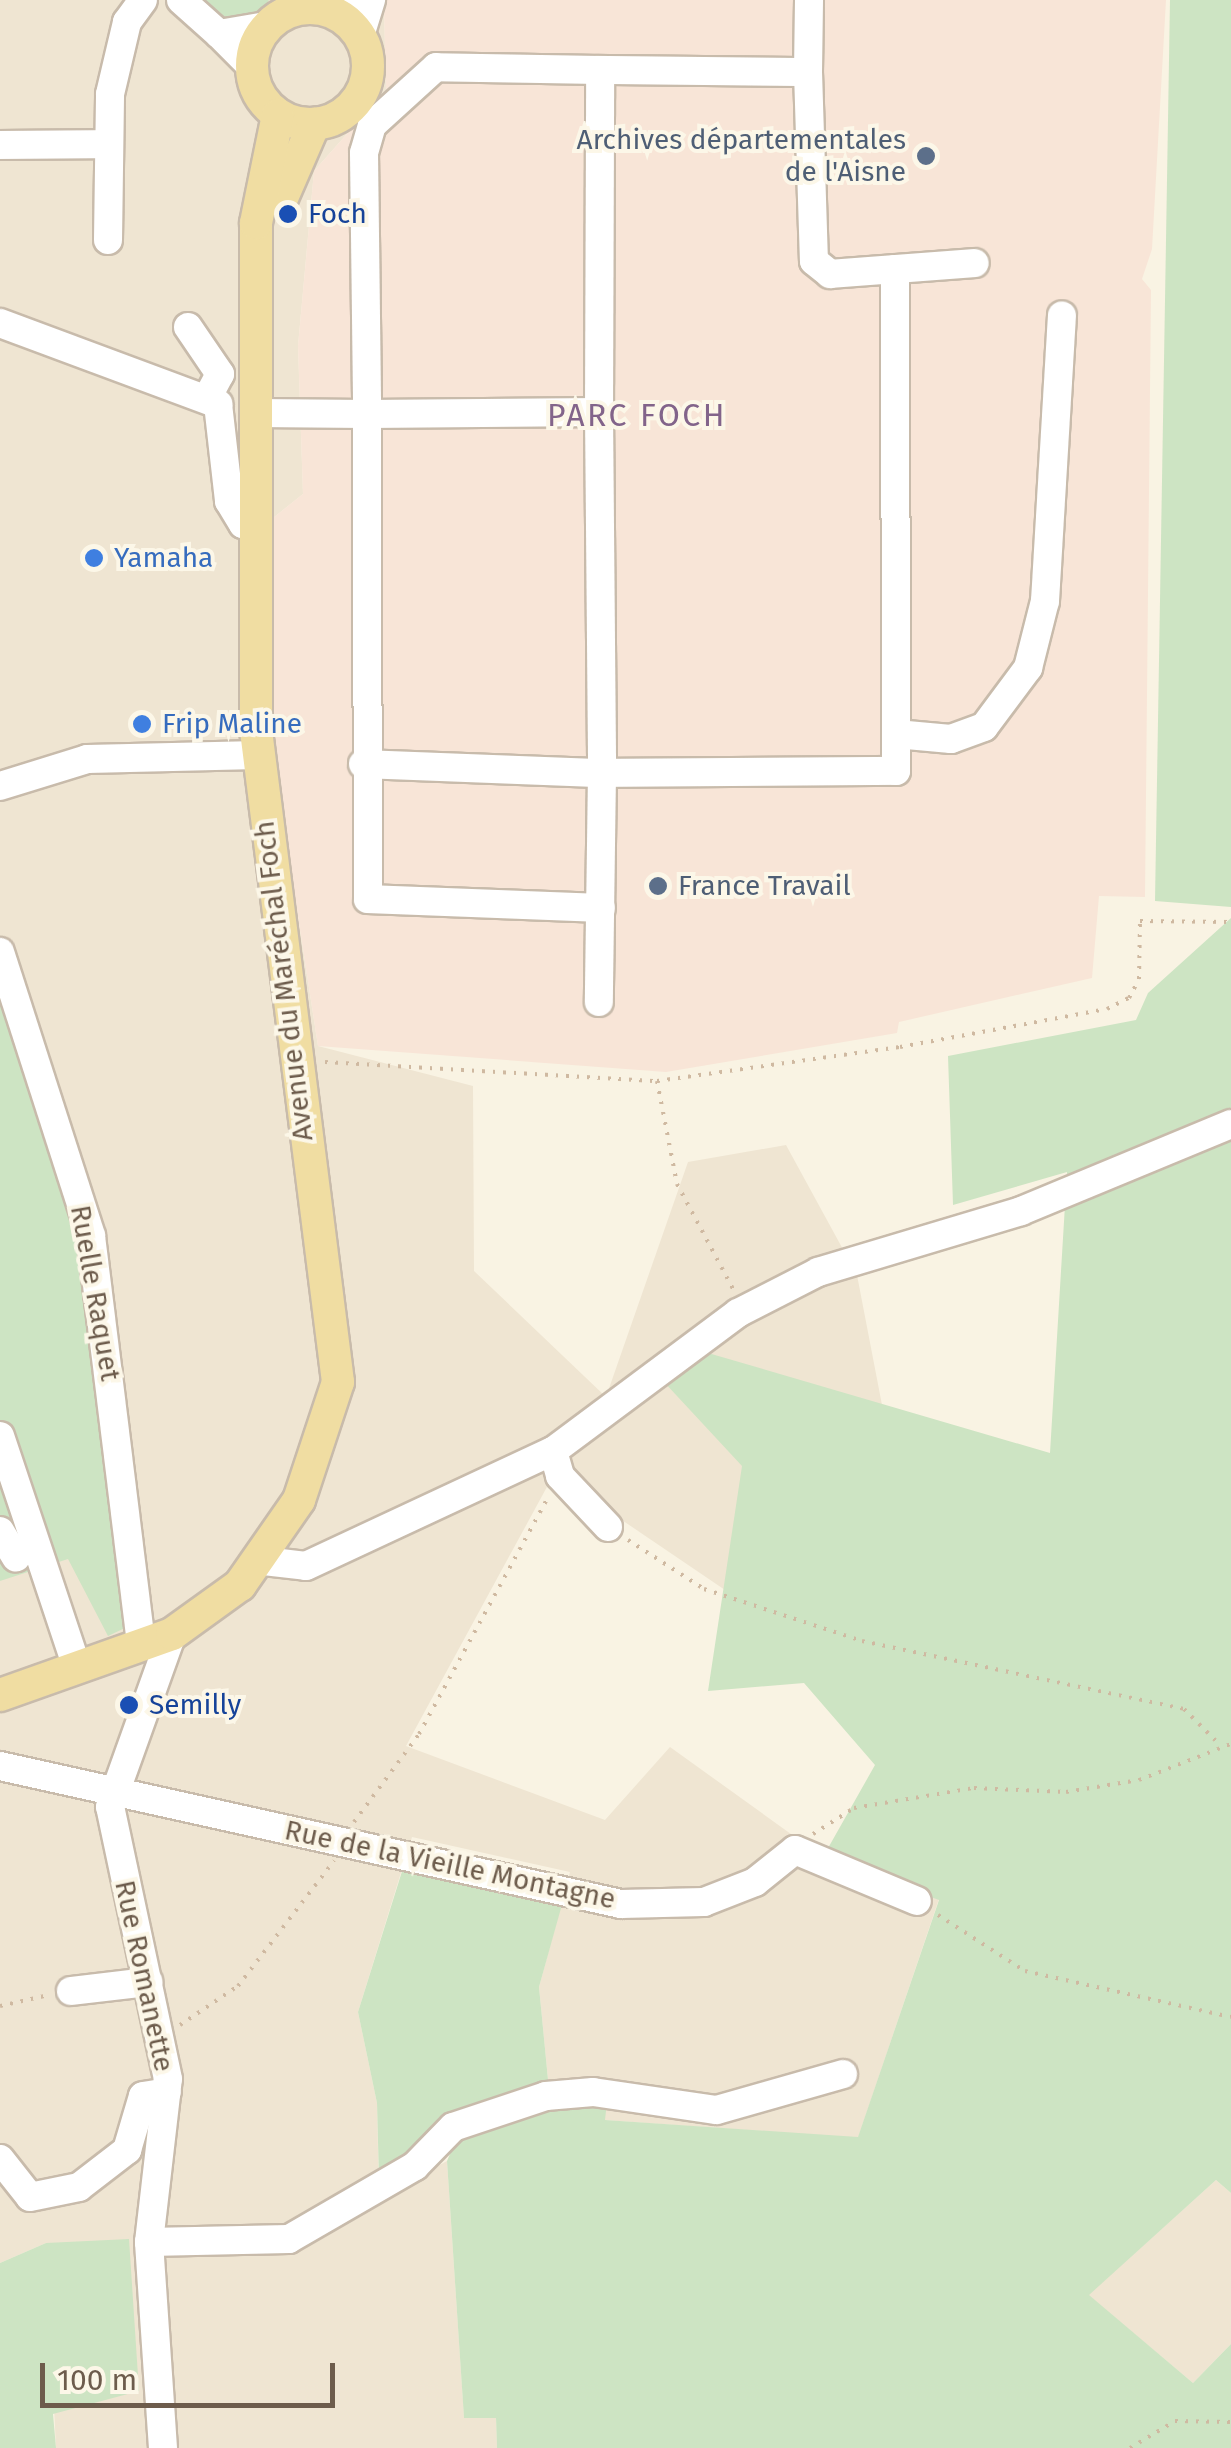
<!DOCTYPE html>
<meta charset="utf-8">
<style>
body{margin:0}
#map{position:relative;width:1231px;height:2448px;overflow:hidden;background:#f9f3e3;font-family:"Fira Sans",sans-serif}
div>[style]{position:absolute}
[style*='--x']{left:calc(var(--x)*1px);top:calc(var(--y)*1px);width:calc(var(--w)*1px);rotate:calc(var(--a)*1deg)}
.residential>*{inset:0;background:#efe5d2}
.commercial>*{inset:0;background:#f8e5d7}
.green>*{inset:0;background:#cde4c3}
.path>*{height:4px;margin-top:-2px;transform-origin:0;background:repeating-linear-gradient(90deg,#cfb9a1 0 2.5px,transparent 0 10.5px)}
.roads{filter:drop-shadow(2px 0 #c8bbab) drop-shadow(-2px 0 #c8bbab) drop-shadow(0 2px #c8bbab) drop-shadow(0 -2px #c8bbab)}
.minor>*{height:28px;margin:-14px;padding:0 14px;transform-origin:14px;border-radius:14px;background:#fff}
.major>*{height:32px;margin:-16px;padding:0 16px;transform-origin:16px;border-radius:16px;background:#f0dda2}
.major>.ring{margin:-16px;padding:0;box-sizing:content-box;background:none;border:32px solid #f0dda2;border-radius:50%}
.dots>*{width:28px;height:28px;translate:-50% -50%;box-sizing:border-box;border:5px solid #fcf7e8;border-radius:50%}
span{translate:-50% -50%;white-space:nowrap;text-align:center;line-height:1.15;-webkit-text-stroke:8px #fcf7e8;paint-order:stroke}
.service-label{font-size:28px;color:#4e5e75}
.right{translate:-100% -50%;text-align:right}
.left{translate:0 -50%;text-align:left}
.transit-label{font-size:28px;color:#164399}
.shop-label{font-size:28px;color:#366cbe}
.street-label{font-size:28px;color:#6d5c4c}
.quarter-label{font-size:32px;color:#82648a;letter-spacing:2.5px}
.scale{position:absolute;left:40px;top:2363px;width:295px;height:45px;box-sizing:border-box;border:5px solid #6d5c4c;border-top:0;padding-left:12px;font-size:30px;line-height:35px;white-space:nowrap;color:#6d5c4c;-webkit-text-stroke:8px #fcf7e8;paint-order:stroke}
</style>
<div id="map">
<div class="residential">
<div style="clip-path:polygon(0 0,369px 0,384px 7px,386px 90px,314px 171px,298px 346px,303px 494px,273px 518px,273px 755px,318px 1046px,473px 1086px,474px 1271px,606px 1397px,688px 1162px,786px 1145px,857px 1275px,882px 1405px,747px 1464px,728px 1592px,554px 1474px,406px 1746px,605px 1820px,670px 1747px,823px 1857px,939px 1899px,858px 2138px,604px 2120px,608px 2088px,549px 2090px,539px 1987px,570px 1872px,412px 1837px,358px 2012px,377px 2103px,379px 2197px,447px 2161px,464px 2417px,496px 2418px,497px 2448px,56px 2448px,46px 2243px,0 2263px)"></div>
<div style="clip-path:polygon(1216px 2180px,1231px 2193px,1231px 2344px,1193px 2383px,1088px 2295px)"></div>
</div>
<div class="commercial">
<div style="clip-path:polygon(369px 0,1166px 0,1152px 249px,1142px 279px,1151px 290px,1145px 897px,1099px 896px,1092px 978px,899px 1022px,897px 1033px,666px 1072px,318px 1046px,273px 755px,273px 518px,303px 494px,298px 346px,314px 171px,386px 90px,384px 8px)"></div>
</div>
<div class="green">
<div style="clip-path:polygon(203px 0,269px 0,257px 18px,227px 21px)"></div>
<div style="clip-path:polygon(1170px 0,1231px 0,1231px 907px,1155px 901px)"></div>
<div style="clip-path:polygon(1231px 918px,1231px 2193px,1216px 2180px,1089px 2295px,1193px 2383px,1231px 2344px,1231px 2448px,497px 2448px,496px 2418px,464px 2418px,447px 2161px,458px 2135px,543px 2103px,607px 2102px,605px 2120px,858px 2137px,939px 1900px,823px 1857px,875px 1765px,804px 1683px,708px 1691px,742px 1466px,664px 1382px,708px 1353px,1050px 1453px,1067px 1172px,953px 1205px,948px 1056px,1136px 1020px,1148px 993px)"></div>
<div style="clip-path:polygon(0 982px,93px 1290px,127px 1627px,108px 1636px,68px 1559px,0 1581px)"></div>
<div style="clip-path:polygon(404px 1865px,563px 1901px,539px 1987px,549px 2090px,451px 2120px,379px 2181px,377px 2103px,358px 2012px)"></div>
<div style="clip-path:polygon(129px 2239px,139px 2391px,53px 2414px,56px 2448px,0 2448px,0 2263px,46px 2243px)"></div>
</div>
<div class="path">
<div style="--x:325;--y:1062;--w:333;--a:3.3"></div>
<div style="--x:657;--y:1081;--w:245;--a:-8"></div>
<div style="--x:900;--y:1047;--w:210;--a:-10.4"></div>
<div style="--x:1107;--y:1009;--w:25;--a:-27"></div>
<div style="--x:1129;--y:998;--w:21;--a:-62"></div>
<div style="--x:1139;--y:979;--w:58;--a:-89"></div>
<div style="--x:1140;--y:921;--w:91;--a:0.6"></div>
<div style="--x:657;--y:1081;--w:105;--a:79"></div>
<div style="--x:677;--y:1184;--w:119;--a:61.9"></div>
<div style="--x:628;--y:1540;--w:90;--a:32.8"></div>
<div style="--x:704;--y:1589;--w:166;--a:18.2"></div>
<div style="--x:862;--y:1641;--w:329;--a:11.9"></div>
<div style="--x:1184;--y:1709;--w:52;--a:45"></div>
<div style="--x:354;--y:1822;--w:109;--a:-53.5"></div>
<div style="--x:419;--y:1734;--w:271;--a:-61.4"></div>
<div style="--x:813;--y:1834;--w:49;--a:-32.4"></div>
<div style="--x:854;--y:1808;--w:122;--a:-9.5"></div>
<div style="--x:974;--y:1788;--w:92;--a:2.5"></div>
<div style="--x:1066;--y:1792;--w:74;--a:-9.3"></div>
<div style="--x:1139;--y:1780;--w:99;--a:-21.4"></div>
<div style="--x:938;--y:1915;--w:103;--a:32.8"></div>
<div style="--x:1025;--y:1971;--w:211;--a:12.6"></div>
<div style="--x:0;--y:2006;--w:50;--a:-12.7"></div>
<div style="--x:180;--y:2025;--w:70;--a:-33.9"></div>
<div style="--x:238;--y:1986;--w:158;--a:-52.5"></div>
<div style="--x:1130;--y:2448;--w:52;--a:-31"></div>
<div style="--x:1175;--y:2421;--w:56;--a:1"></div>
</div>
<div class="roads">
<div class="minor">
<div style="--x:181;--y:0;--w:51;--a:41.8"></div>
<div style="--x:333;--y:12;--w:33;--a:-21"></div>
<div style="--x:360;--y:36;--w:38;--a:-73"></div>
<div style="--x:251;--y:66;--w:45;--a:-135"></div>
<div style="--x:219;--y:34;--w:49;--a:-9.5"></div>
<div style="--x:600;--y:70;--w:208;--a:0.6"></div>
<div style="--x:808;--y:72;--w:189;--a:88.2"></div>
<div style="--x:814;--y:261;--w:21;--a:39"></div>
<div style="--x:830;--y:274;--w:145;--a:-4.3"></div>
<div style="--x:808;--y:72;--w:72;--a:-89.2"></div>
<div style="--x:0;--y:145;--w:109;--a:-0.5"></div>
<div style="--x:108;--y:240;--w:146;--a:-89.2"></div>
<div style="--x:110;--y:94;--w:74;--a:-76.7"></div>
<div style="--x:127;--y:22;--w:27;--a:-54"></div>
<div style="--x:0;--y:323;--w:233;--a:20.4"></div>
<div style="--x:218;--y:404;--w:98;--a:83.5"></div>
<div style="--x:229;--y:501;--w:27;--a:59"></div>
<div style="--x:243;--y:524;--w:14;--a:8"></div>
<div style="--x:188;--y:327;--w:57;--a:55.8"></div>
<div style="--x:220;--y:374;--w:27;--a:118"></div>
<div style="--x:599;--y:412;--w:342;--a:-89.8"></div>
<div style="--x:600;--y:70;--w:164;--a:-179"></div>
<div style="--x:436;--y:67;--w:86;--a:137.8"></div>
<div style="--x:372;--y:125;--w:29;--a:106"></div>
<div style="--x:364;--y:153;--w:261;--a:89.3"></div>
<div style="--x:367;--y:414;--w:232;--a:-0.5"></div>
<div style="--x:599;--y:412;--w:361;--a:89.5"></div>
<div style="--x:602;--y:773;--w:294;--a:-0.4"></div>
<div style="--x:896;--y:771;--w:502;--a:-90.11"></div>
<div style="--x:256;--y:413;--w:111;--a:0.5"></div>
<div style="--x:367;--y:414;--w:485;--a:89.9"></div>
<div style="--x:368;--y:899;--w:233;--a:2.2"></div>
<div style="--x:896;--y:734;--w:55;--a:5.2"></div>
<div style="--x:951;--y:739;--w:35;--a:-20"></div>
<div style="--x:984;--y:727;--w:74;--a:-53.3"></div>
<div style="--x:1028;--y:668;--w:69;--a:-75.8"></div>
<div style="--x:1045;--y:601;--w:286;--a:-86.6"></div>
<div style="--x:363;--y:764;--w:239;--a:2.2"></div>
<div style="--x:602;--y:773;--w:229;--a:90.8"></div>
<div style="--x:0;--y:786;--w:91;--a:-17.2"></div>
<div style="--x:87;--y:759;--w:171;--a:-1.3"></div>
<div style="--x:0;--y:952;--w:298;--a:72.2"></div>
<div style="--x:91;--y:1236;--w:411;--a:83"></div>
<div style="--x:0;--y:1436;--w:240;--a:71.6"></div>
<div style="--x:553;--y:1451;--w:26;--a:74"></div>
<div style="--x:560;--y:1476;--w:70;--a:46.7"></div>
<div style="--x:0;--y:1531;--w:31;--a:59"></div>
<div style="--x:264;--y:1561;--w:42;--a:6.8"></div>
<div style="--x:306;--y:1566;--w:272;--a:-25"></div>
<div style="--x:553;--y:1451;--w:231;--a:-36.7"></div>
<div style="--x:738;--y:1313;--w:90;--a:-27.1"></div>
<div style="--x:818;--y:1272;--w:212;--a:-16.7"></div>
<div style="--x:1021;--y:1211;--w:227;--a:-22.5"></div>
<div style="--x:0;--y:1766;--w:636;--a:12.53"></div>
<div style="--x:621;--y:1904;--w:83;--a:-1.4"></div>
<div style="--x:704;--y:1902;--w:55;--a:-21.4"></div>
<div style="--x:755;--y:1882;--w:51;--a:-38.7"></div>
<div style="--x:795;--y:1850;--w:132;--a:22.7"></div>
<div style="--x:71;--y:1991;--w:78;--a:-6.7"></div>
<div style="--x:0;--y:2159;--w:48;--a:51.7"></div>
<div style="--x:30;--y:2197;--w:50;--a:-11.5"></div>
<div style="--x:79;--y:2187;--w:61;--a:-37.6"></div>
<div style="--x:127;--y:2150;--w:56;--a:-73.5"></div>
<div style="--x:143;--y:2096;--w:24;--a:-9"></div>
<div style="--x:149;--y:2242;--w:140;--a:-1.2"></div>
<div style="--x:289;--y:2239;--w:146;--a:-30.1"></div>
<div style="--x:415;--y:2166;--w:54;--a:-45.7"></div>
<div style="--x:453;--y:2127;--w:98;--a:-18.4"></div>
<div style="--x:546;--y:2096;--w:47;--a:-4.9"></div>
<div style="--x:593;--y:2092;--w:125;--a:8.3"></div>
<div style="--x:717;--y:2110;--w:131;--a:-15.9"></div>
<div style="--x:163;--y:2448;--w:206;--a:-93.9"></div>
<div style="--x:149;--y:2242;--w:164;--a:-83.4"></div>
<div style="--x:168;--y:2079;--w:278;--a:-102"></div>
<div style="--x:110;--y:1807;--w:184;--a:-70.3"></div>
</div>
<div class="major">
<div class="ring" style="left:252px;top:8px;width:84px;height:84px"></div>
<div style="--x:281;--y:200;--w:83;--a:-66.5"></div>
<div style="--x:0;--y:1695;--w:182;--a:-19.5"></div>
<div style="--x:172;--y:1634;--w:84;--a:-35.8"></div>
<div style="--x:240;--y:1585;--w:103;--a:-55.2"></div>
<div style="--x:299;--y:1500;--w:124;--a:-71.7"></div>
<div style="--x:338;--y:1382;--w:657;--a:-97.17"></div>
<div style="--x:256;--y:730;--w:507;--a:-90"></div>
<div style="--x:256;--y:223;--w:110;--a:-78.5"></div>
</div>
</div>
<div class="dots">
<div style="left:926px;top:156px;background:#5c6f8a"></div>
<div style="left:288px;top:214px;background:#1a4fb4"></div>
<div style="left:94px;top:558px;background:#3f7fe0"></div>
<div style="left:142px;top:724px;background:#3f7fe0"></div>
<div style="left:658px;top:886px;background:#5c6f8a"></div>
<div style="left:129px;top:1705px;background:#1a4fb4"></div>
</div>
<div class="service-label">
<span class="right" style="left:906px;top:156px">Archives départementales<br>de l'Aisne</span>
<span class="left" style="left:678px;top:886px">France Travail</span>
</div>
<div class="transit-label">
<span class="left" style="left:308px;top:214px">Foch</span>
<span class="left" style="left:149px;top:1705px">Semilly</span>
</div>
<div class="shop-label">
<span class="left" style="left:114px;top:558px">Yamaha</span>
<span class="left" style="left:162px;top:724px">Frip Maline</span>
</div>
<div class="street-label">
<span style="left:284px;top:981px;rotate:-97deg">Avenue du Maréchal Foch</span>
<span style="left:95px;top:1293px;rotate:80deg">Ruelle Raquet</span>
<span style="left:450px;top:1865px;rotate:12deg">Rue de la Vieille Montagne</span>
<span style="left:144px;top:1976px;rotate:78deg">Rue Romanette</span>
</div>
<div class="quarter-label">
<span style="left:637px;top:415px">PARC FOCH</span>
</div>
<div class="scale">100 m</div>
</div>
